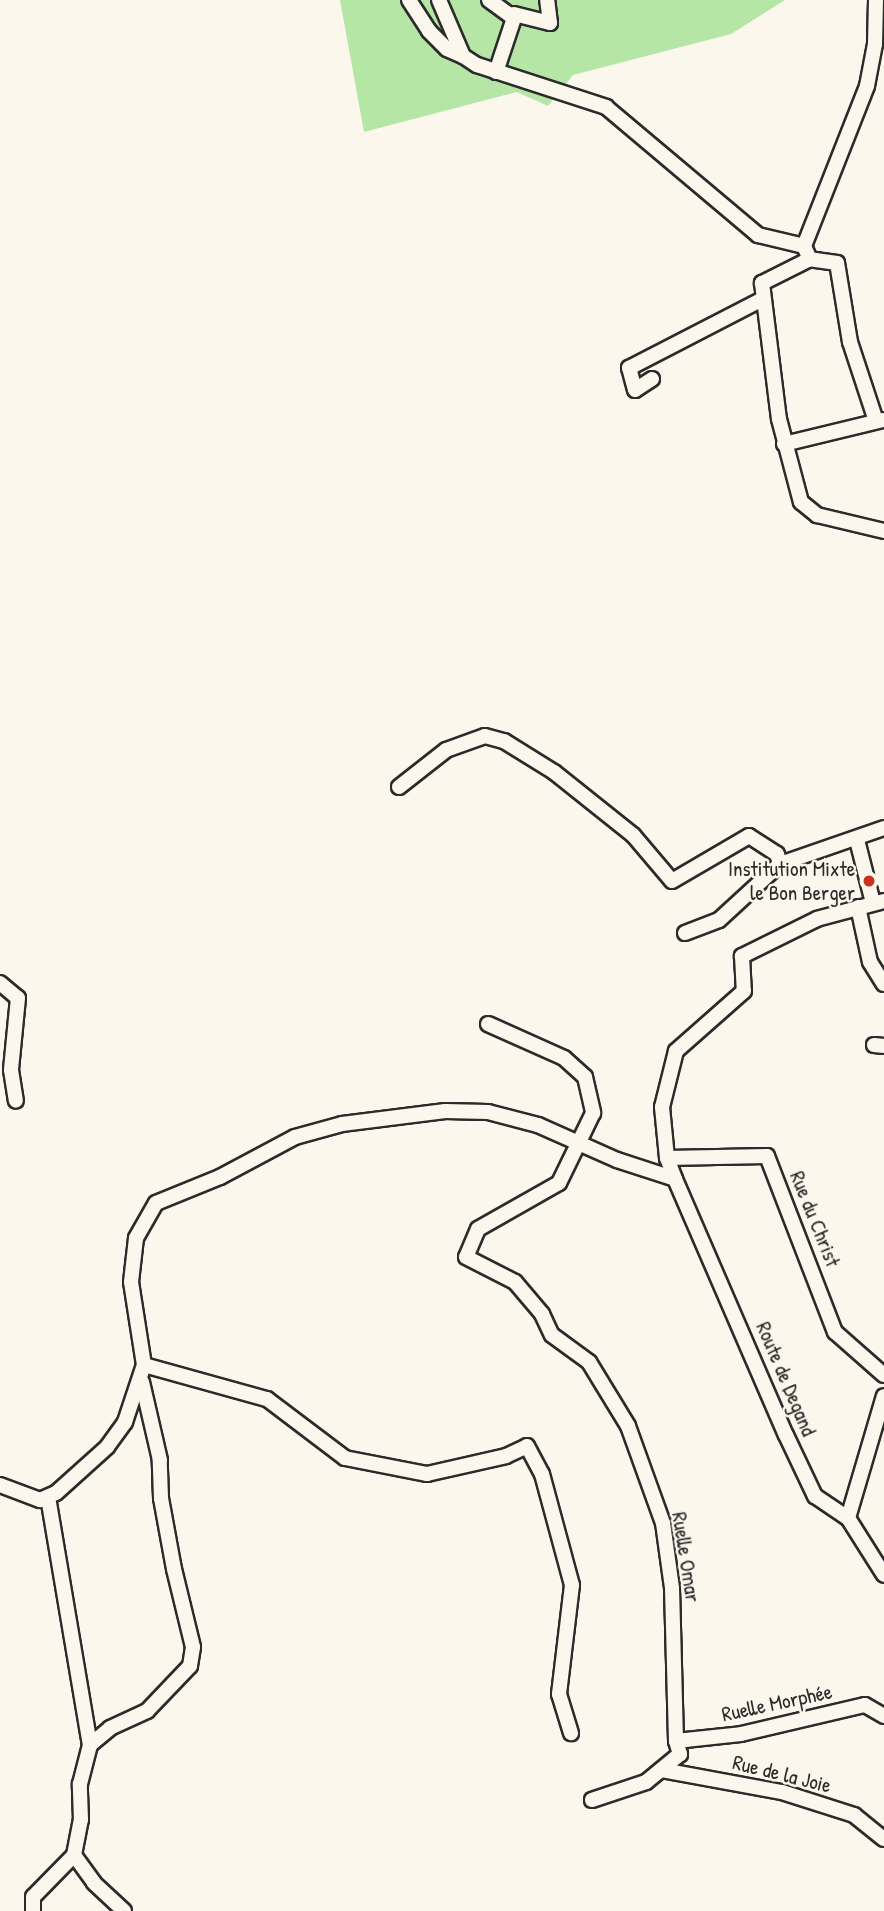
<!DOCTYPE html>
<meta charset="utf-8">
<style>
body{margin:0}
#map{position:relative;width:884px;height:1911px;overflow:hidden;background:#fbf7ec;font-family:"Patrick Hand",sans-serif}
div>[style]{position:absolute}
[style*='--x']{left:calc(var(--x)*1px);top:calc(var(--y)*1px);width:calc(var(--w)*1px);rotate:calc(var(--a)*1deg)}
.green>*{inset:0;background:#b5e6a5}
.roads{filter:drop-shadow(2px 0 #2b2b2b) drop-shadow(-2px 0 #2b2b2b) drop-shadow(0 2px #2b2b2b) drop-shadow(0 -2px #2b2b2b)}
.minor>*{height:14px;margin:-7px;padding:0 7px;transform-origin:7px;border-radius:7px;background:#fbf7ec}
.dots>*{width:19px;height:19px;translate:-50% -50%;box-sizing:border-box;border:4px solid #fbf7ec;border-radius:50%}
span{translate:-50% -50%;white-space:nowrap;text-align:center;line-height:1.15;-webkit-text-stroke:5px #fbf7ec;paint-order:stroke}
.poi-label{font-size:21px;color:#2b2b2b}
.right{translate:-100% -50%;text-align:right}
.street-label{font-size:21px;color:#2b2b2b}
</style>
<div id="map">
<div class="green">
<div style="clip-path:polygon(340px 0,785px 0,731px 34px,573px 75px,548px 106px,517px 92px,364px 132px)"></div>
</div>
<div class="roads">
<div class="minor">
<div style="--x:409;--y:0;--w:37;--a:57"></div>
<div style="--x:429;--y:31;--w:25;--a:45"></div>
<div style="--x:447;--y:49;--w:17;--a:24"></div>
<div style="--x:439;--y:0;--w:61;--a:66.8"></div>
<div style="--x:463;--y:56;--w:17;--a:33"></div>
<div style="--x:477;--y:65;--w:136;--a:18"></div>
<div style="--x:606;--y:107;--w:199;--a:40.1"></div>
<div style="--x:758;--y:235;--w:47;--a:13.4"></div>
<div style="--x:489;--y:0;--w:31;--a:36"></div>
<div style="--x:514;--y:18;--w:57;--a:108.4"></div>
<div style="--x:514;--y:14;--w:37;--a:14"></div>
<div style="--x:550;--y:23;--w:23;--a:-97"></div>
<div style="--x:808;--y:255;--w:10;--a:-114"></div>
<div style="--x:804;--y:246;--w:172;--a:-68.5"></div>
<div style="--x:867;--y:86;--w:43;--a:-79.2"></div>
<div style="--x:875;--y:44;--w:44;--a:-88.7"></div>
<div style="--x:652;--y:379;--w:20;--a:147"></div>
<div style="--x:635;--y:390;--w:23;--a:-105"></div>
<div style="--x:629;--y:368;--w:148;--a:-27.3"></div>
<div style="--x:876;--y:421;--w:83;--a:-108.2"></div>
<div style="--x:850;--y:342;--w:80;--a:-99.3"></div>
<div style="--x:837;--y:263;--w:27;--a:-172"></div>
<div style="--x:810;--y:259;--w:54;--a:153.4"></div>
<div style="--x:762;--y:283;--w:137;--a:82.9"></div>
<div style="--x:779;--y:419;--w:86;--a:75.2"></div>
<div style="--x:801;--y:502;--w:21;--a:39"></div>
<div style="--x:817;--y:515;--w:69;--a:13.4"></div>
<div style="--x:784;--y:444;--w:102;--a:-13.6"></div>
<div style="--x:399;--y:787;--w:60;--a:-38.2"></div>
<div style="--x:446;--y:750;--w:41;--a:-19.7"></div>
<div style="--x:485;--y:736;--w:20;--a:15"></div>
<div style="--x:504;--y:741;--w:59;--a:31.8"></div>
<div style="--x:554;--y:772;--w:101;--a:38.6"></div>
<div style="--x:633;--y:835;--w:60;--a:49.7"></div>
<div style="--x:672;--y:881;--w:89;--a:-30.3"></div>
<div style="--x:749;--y:836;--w:33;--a:33"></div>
<div style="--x:777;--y:854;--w:10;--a:73"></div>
<div style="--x:857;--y:840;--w:65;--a:75.7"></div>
<div style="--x:884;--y:901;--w:69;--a:165"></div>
<div style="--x:817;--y:919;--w:84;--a:153.7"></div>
<div style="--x:742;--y:956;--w:35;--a:87"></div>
<div style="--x:744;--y:991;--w:91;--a:138.6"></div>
<div style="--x:676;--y:1051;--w:58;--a:104"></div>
<div style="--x:662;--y:1107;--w:51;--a:84.4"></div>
<div style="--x:667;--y:1158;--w:22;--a:69"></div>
<div style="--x:675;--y:1179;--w:279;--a:66.6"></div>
<div style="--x:786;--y:1435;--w:68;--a:64.6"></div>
<div style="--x:815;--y:1496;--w:40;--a:34"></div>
<div style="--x:848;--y:1518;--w:67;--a:57.7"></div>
<div style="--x:858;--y:907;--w:56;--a:77.7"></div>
<div style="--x:870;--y:962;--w:26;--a:58"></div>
<div style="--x:685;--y:933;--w:36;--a:-21"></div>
<div style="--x:719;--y:920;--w:83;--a:-42.6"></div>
<div style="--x:780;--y:864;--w:110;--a:-19.1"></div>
<div style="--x:0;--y:983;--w:23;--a:40"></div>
<div style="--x:18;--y:998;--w:72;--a:95.6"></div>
<div style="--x:11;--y:1070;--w:31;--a:81"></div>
<div style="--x:488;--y:1024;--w:83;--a:24.1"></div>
<div style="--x:564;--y:1058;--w:28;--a:42"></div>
<div style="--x:585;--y:1077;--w:37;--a:77"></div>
<div style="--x:593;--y:1113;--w:78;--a:115.9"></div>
<div style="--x:559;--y:1183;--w:93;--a:150.4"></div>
<div style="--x:478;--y:1229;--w:30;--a:113"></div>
<div style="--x:466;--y:1257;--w:55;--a:27"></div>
<div style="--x:515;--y:1282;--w:42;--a:49.8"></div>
<div style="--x:542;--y:1314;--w:23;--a:65"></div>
<div style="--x:552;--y:1335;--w:46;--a:36.1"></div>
<div style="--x:589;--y:1362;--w:75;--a:58.6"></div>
<div style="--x:628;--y:1426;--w:103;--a:70.2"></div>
<div style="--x:663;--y:1523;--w:66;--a:82.1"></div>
<div style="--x:672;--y:1588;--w:153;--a:88.5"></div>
<div style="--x:676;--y:1741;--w:14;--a:73"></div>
<div style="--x:680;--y:1754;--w:44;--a:140.5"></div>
<div style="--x:646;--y:1782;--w:57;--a:161.6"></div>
<div style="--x:874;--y:1045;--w:10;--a:6"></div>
<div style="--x:667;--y:1158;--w:100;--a:-1.1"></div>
<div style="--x:767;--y:1156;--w:189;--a:68.9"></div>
<div style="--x:835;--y:1332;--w:65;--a:41.3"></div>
<div style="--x:144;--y:1365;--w:128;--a:15.5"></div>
<div style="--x:267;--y:1399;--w:98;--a:37.1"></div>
<div style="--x:345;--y:1458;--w:84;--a:11"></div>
<div style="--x:427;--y:1474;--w:81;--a:-12.8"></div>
<div style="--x:506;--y:1456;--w:23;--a:-25"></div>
<div style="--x:527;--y:1446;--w:32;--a:62"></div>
<div style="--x:542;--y:1474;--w:115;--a:74.9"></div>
<div style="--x:572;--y:1585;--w:110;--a:96.8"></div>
<div style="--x:559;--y:1694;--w:41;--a:72.9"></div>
<div style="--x:0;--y:1485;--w:43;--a:20.6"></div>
<div style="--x:40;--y:1500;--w:17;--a:-24"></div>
<div style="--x:56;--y:1493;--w:69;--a:-42"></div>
<div style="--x:107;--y:1447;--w:31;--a:-54"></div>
<div style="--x:125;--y:1422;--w:60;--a:-71.6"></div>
<div style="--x:144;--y:1365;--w:84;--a:-98.9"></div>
<div style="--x:131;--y:1282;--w:44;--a:-83.5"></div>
<div style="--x:136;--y:1238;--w:40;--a:-60.3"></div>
<div style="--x:156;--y:1203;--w:69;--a:-22.1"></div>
<div style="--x:220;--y:1177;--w:85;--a:-28.1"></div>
<div style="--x:295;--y:1137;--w:49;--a:-15.5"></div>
<div style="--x:342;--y:1124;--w:104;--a:-7.2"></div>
<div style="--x:445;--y:1111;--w:43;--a:1.3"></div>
<div style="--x:488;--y:1112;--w:52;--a:14.6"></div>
<div style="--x:538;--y:1125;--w:86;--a:23.9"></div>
<div style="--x:617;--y:1160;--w:61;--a:18.1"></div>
<div style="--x:48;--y:1497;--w:252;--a:80.4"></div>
<div style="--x:848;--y:1518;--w:127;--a:-73.6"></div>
<div style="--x:676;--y:1741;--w:65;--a:-6.1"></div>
<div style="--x:741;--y:1734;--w:127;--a:-13.2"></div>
<div style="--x:865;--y:1705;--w:22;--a:30"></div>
<div style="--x:662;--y:1770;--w:122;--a:10.4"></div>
<div style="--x:782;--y:1792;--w:76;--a:17.7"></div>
<div style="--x:854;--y:1815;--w:38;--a:39"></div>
<div style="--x:74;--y:1855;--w:34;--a:54"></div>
<div style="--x:94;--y:1883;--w:41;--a:43"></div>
<div style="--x:33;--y:1911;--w:14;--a:-90"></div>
<div style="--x:33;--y:1897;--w:59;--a:-45.7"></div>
<div style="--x:74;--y:1855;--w:36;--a:-79"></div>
<div style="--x:81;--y:1820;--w:36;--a:-92"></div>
<div style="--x:80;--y:1784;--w:40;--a:-75.6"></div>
<div style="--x:90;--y:1745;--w:26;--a:-40"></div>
<div style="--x:110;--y:1728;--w:41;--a:-24.7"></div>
<div style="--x:147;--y:1711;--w:62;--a:-46.3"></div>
<div style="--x:190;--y:1666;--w:19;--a:-81"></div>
<div style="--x:193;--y:1647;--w:80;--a:-103.7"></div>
<div style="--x:174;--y:1569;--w:72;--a:-100.4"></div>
<div style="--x:161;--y:1498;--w:38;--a:-92"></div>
<div style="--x:160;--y:1460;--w:80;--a:-103"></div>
</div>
</div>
<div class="dots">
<div style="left:869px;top:881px;background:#c8321e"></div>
</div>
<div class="poi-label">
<span class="right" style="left:855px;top:881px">Institution Mixte<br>le Bon Berger</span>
</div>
<div class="street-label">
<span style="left:815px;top:1219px;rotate:68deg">Rue du Christ</span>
<span style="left:786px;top:1379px;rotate:67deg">Route de Degand</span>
<span style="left:686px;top:1557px;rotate:81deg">Ruelle Omar</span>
<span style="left:777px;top:1703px;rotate:-12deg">Ruelle Morphée</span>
<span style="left:782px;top:1774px;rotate:14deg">Rue de la Joie</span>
</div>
</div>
